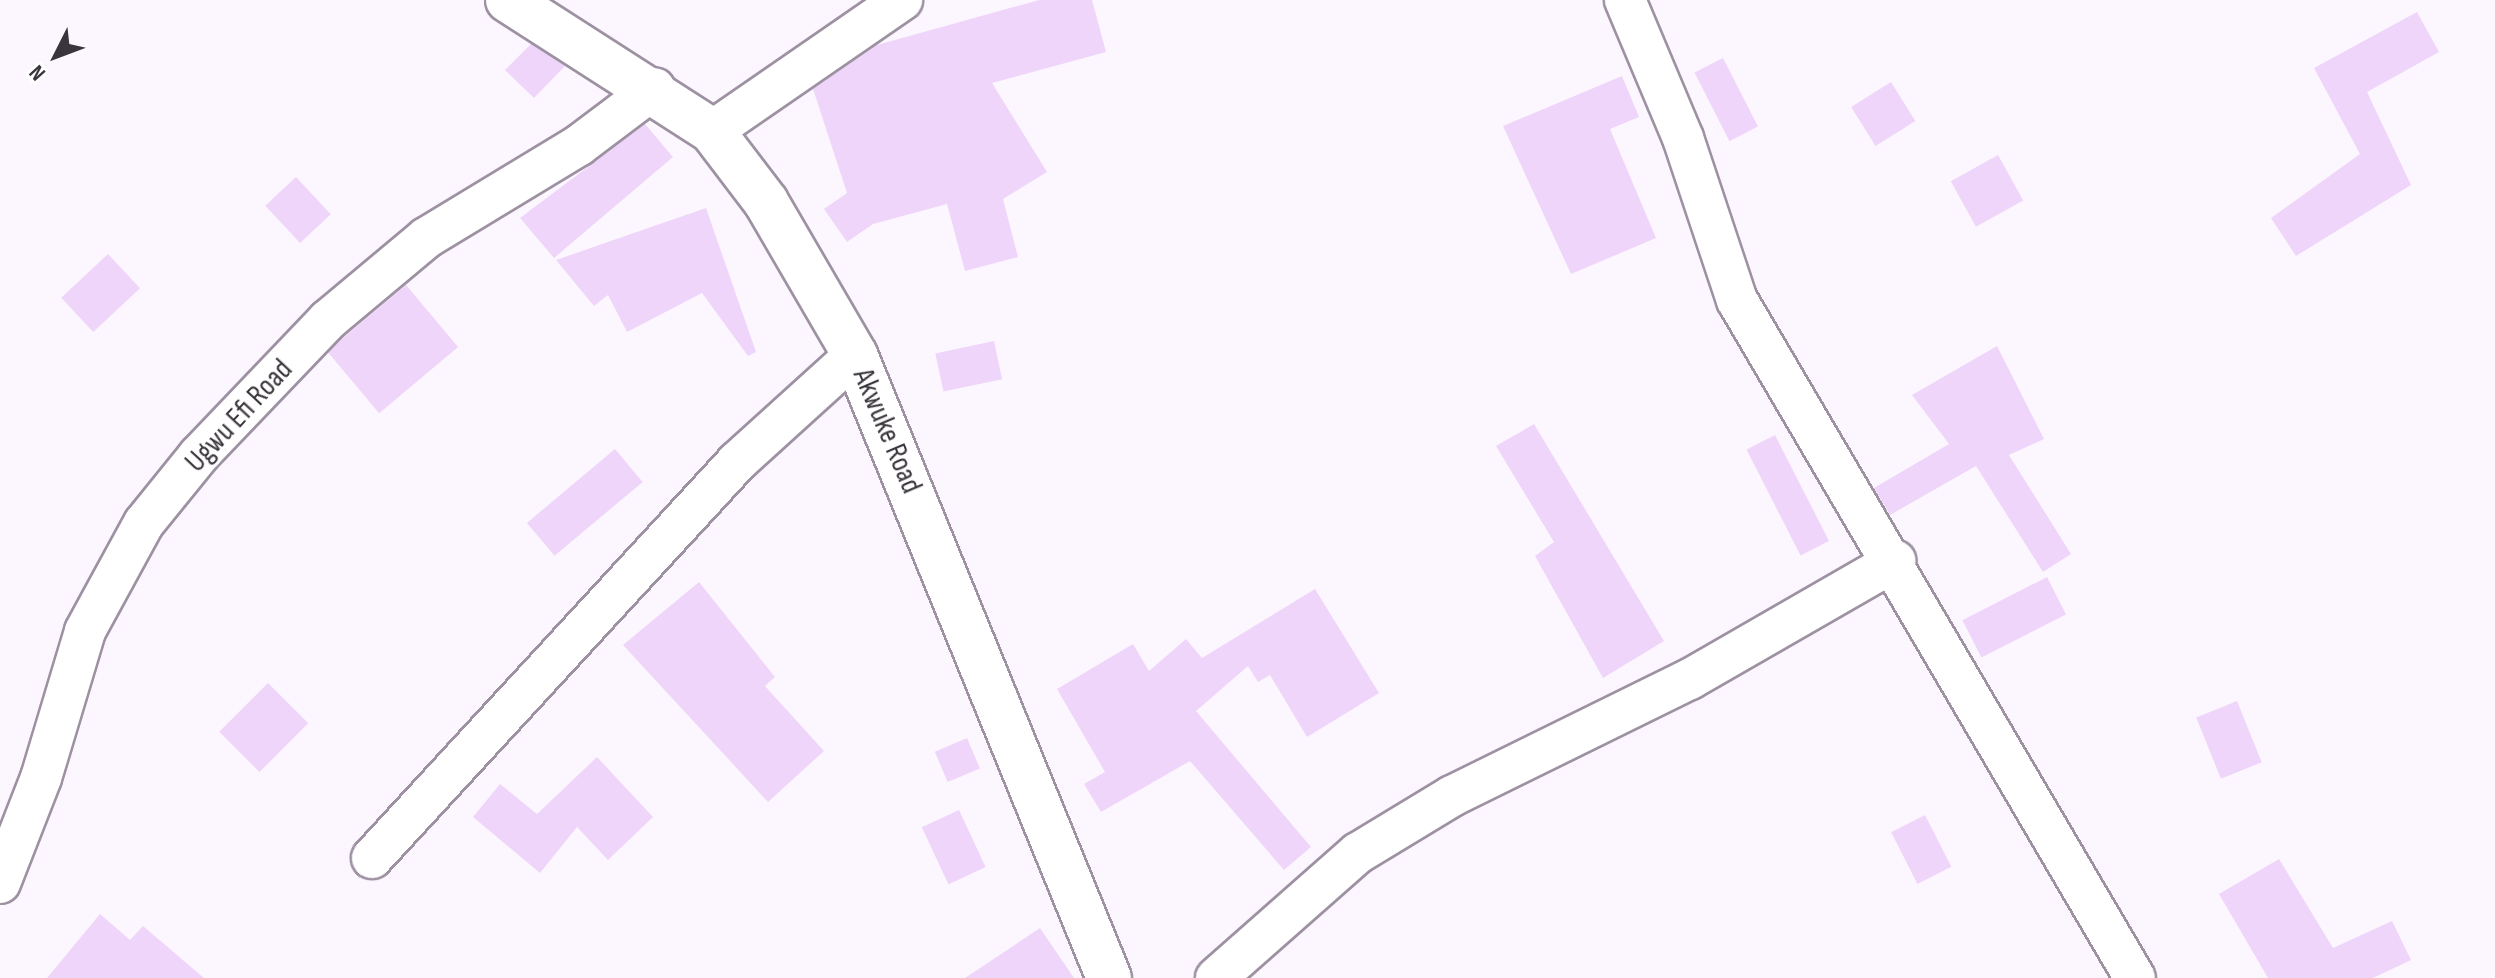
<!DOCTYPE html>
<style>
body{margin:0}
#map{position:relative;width:2495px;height:978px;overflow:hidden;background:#fcf7fe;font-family:"Sofia Sans Condensed",sans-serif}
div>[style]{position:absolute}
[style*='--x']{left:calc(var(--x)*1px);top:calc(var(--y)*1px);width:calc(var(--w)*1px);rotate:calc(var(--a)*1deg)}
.building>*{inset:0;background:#efd5fa;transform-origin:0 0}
.roads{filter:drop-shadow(2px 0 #9d91a2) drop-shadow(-2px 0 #9d91a2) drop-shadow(0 2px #9d91a2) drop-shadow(0 -2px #9d91a2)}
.minor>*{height:40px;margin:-20px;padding:0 20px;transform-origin:20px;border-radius:20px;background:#fff}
.secondary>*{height:44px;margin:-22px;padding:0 22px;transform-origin:22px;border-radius:22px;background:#fff}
span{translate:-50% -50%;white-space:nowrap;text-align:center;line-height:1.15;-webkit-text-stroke:6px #fff;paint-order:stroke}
.street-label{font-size:30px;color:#3a353c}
.north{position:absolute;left:16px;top:16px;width:80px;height:80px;-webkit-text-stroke:6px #fff;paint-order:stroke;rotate:228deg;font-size:22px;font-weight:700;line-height:32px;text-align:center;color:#3a353c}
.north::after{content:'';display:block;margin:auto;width:28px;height:36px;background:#3a353c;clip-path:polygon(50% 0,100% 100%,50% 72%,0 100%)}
</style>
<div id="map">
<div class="building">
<div style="clip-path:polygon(1039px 0,1092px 0,1106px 52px,992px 83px,1047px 172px,1003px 199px,1018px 257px,965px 271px,947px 204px,873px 224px,847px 242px,824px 209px,847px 193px,813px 89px,877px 45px)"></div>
<div style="clip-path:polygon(2417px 12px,2439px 52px,2367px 92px,2411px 185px,2296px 256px,2271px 218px,2360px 154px,2314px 68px)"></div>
<div style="clip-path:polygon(531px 44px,565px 66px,534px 98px,505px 70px)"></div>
<div style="left:1723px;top:58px;width:77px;height:32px;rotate:63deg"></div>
<div style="clip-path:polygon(1622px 76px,1639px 117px,1610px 129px,1656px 238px,1571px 274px,1503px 126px)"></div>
<div style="left:1891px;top:82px;width:46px;height:47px;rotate:58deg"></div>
<div style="clip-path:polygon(645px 124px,673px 157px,554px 258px,520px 218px)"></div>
<div style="left:1998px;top:155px;width:52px;height:54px;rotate:61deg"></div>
<div style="left:296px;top:177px;width:51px;height:42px;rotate:47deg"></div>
<div style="clip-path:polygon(706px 208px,756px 352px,748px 356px,702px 293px,627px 332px,608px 295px,594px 306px,556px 260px)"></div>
<div style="left:108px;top:254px;width:47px;height:64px;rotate:47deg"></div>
<div style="left:406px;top:285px;width:81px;height:103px;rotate:50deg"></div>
<div style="left:994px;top:341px;width:39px;height:60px;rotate:78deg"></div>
<div style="clip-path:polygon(1997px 346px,2044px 439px,2009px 455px,2071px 554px,2043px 572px,1976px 466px,1890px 515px,1874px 488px,1949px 444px,1912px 395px)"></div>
<div style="clip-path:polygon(1534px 424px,1664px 641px,1603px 678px,1535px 556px,1554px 542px,1496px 446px)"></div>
<div style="left:1775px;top:435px;width:119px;height:32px;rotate:63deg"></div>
<div style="left:615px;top:449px;width:43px;height:115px;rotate:50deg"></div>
<div style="left:2047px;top:577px;width:42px;height:95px;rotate:63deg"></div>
<div style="clip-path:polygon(699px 582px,775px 677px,765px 686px,824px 751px,768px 802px,623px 645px)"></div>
<div style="clip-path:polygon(1315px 589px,1379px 693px,1307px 737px,1270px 675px,1258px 682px,1248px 666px,1196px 711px,1311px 847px,1284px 870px,1190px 761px,1101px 812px,1084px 784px,1105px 772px,1057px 689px,1133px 644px,1149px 671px,1186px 639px,1202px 658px)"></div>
<div style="left:268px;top:683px;width:57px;height:69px;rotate:45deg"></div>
<div style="left:2237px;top:701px;width:66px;height:44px;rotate:68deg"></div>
<div style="left:967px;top:738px;width:33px;height:35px;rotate:67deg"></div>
<div style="clip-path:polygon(597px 757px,653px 817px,608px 860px,577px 827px,540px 873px,473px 817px,500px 784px,537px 814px)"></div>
<div style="left:959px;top:810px;width:63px;height:41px;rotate:65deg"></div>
<div style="left:1925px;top:815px;width:58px;height:38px;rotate:63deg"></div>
<div style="clip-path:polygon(2279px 859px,2333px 948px,2392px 921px,2411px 960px,2373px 978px,2268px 978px,2219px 894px)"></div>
<div style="clip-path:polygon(100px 914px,130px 940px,143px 926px,204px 978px,47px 978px)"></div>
<div style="clip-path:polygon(1040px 928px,1074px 978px,965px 978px)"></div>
</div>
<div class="roads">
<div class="minor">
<div style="--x:1625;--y:0;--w:150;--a:67.2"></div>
<div style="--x:1683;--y:138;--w:171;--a:71.6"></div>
<div style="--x:1737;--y:300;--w:786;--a:59.59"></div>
<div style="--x:712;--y:131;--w:231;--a:-34.6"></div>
<div style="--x:372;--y:858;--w:539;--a:-47.33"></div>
<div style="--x:737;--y:462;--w:159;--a:-42.2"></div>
<div style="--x:0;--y:883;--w:113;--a:-68.7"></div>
<div style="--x:41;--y:778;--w:153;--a:-73.3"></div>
<div style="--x:85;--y:631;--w:123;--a:-61.4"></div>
<div style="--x:144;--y:523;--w:87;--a:-51"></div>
<div style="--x:199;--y:455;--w:187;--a:-46.3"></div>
<div style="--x:328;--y:320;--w:128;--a:-39.9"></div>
<div style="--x:426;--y:238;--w:178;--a:-31.2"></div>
<div style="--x:578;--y:146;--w:96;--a:-37"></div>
<div style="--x:1216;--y:978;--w:189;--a:-41.4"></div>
<div style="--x:1358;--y:853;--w:110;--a:-31.2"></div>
<div style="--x:1452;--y:796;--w:265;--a:-26.2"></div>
<div style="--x:1690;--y:679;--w:237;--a:-29.9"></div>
</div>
<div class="secondary">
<div style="--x:508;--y:0;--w:242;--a:32.7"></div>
<div style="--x:712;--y:131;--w:89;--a:52.7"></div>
<div style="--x:766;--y:202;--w:177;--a:59.8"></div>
<div style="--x:855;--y:355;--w:673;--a:67.82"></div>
</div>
</div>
<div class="street-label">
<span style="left:239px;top:416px;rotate:-47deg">Ugwu Efi Road</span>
<span style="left:887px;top:431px;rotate:67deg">Akwuke Road</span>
</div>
<div class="north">N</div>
</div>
